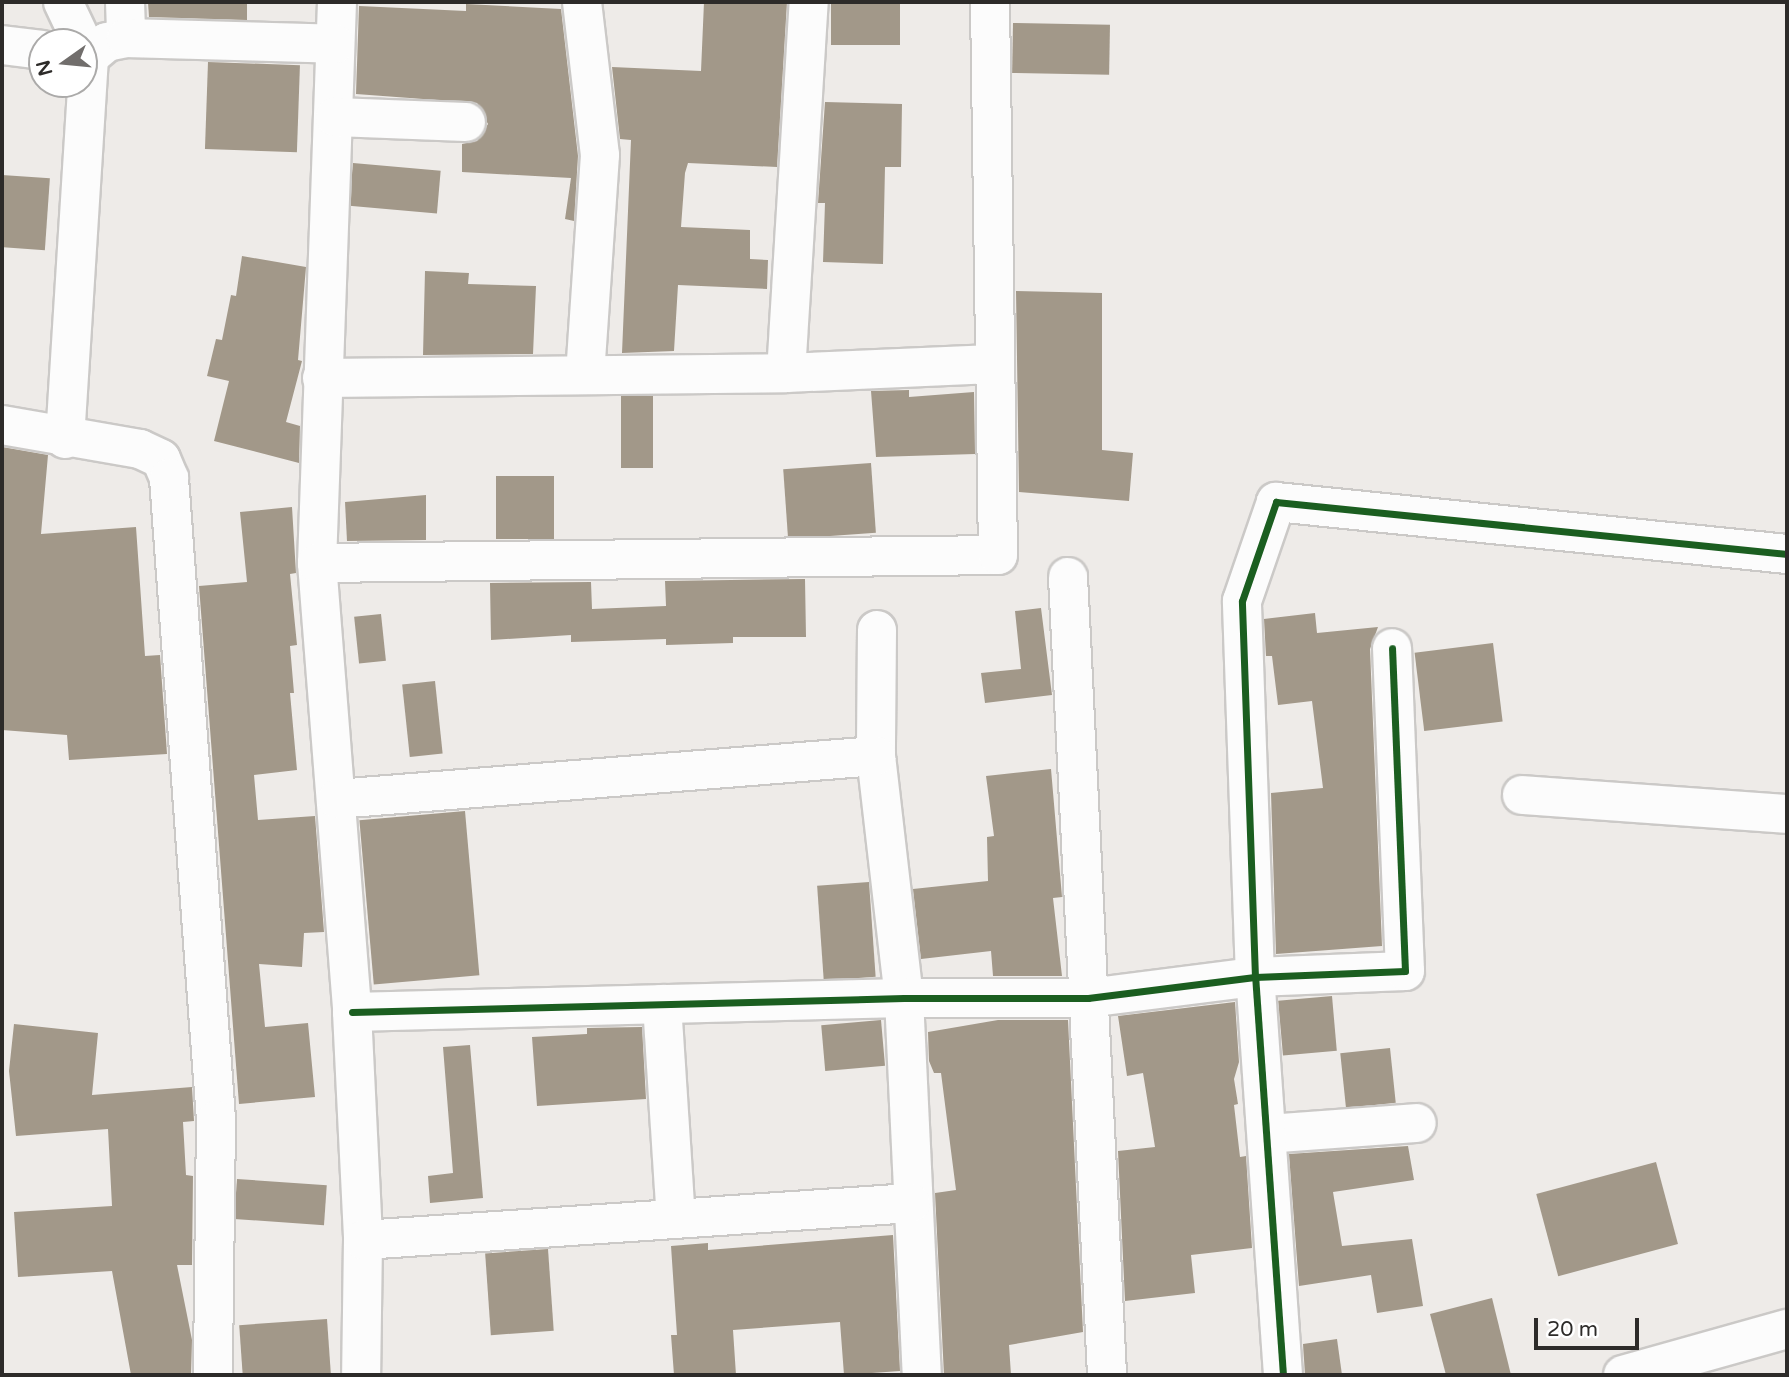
<!DOCTYPE html>
<style>
body{margin:0}
#map{position:relative;width:1789px;height:1377px;overflow:hidden;background:#eeebe8;font-family:"Varela Round",sans-serif}
div>[style]{position:absolute}
[style*='--x']{left:calc(var(--x)*1px);top:calc(var(--y)*1px);width:calc(var(--w)*1px);rotate:calc(var(--a)*1deg)}
.building>*{inset:0;background:#a29889;transform-origin:0 0}
.roads{filter:drop-shadow(2px 0 #cbc9c7) drop-shadow(-2px 0 #cbc9c7) drop-shadow(0 2px #cbc9c7) drop-shadow(0 -2px #cbc9c7)}
.minor>*{height:38px;margin:-19px;padding:0 19px;transform-origin:19px;border-radius:19px;background:#fcfcfc}
.cycleway>*{height:7px;margin:-3.5px;padding:0 3.5px;transform-origin:3.5px;border-radius:3.5px;background:#1b5e20}
span{translate:-50% -50%;white-space:nowrap;text-align:center;line-height:1.15;-webkit-text-stroke:7px #fff;paint-order:stroke}
.frame{position:absolute;inset:0;border:4px solid #2d2b29;pointer-events:none}
.north{position:absolute;left:28px;top:28px;width:70px;height:70px;box-sizing:border-box;background:#fff;border:2px solid #abaaa9;border-radius:50%;rotate:255deg;font-size:19px;font-weight:700;line-height:28px;text-align:center;color:#2d2b29}
.north::after{content:'';display:block;margin:auto;width:24px;height:32px;background:#716e6c;clip-path:polygon(50% 0,100% 100%,50% 72%,0 100%)}
.scale{position:absolute;left:1534px;top:1318px;width:105px;height:32px;box-sizing:border-box;border:4px solid #2d2b29;border-top:0;padding-left:9px;font-size:21px;line-height:24px;white-space:nowrap;color:#2d2b29;-webkit-text-stroke:5px #fff;paint-order:stroke}
</style>
<div id="map">
<div class="building">
<div style="clip-path:polygon(148px 2px,247px 2px,247px 20px,149px 17px)"></div>
<div style="clip-path:polygon(704px 2px,787px 2px,777px 167px,688px 163px,685px 173px,681px 227px,750px 230px,750px 259px,768px 260px,767px 289px,678px 285px,674px 351px,622px 353px,631px 140px,620px 139px,612px 67px,701px 71px)"></div>
<div style="left:831px;top:2px;width:69px;height:43px"></div>
<div style="clip-path:polygon(466px 4px,561px 9px,578px 156px,574px 221px,565px 219px,571px 178px,462px 172px,462px 144px,477px 141px,488px 124px,477px 103px,356px 94px,359px 6px,466px 11px)"></div>
<div style="left:1013px;top:23px;width:97px;height:50px;rotate:1deg"></div>
<div style="left:208px;top:62px;width:92px;height:87px;rotate:2deg"></div>
<div style="clip-path:polygon(825px 102px,902px 104px,901px 167px,885px 167px,883px 264px,823px 262px,825px 203px,818px 203px)"></div>
<div style="left:353px;top:163px;width:88px;height:43px;rotate:5deg"></div>
<div style="left:2px;top:175px;width:48px;height:72px;rotate:4deg"></div>
<div style="clip-path:polygon(242px 256px,306px 267px,298px 360px,302px 361px,286px 422px,300px 426px,299px 463px,214px 441px,229px 381px,207px 376px,216px 339px,222px 340px,231px 295px,236px 296px)"></div>
<div style="clip-path:polygon(425px 271px,469px 273px,468px 284px,536px 286px,533px 354px,423px 355px)"></div>
<div style="clip-path:polygon(1016px 291px,1102px 293px,1102px 450px,1133px 453px,1129px 501px,1019px 492px)"></div>
<div style="clip-path:polygon(909px 390px,909px 397px,974px 392px,975px 454px,876px 457px,871px 391px)"></div>
<div style="left:653px;top:396px;width:72px;height:32px;rotate:90deg"></div>
<div style="clip-path:polygon(2px 447px,48px 455px,41px 534px,136px 527px,145px 656px,160px 655px,167px 754px,69px 760px,67px 735px,2px 730px)"></div>
<div style="left:871px;top:463px;width:70px;height:88px;rotate:86deg"></div>
<div style="left:496px;top:476px;width:58px;height:63px"></div>
<div style="clip-path:polygon(426px 495px,426px 540px,347px 541px,345px 502px)"></div>
<div style="clip-path:polygon(292px 507px,296px 573px,290px 574px,297px 645px,290px 646px,294px 693px,290px 693px,297px 770px,254px 775px,258px 820px,315px 816px,324px 932px,304px 933px,302px 967px,259px 964px,265px 1027px,308px 1023px,315px 1097px,239px 1104px,199px 586px,247px 582px,240px 512px)"></div>
<div style="clip-path:polygon(805px 579px,806px 637px,733px 637px,733px 643px,666px 645px,666px 639px,571px 642px,571px 635px,491px 640px,490px 583px,591px 582px,592px 609px,666px 606px,665px 581px)"></div>
<div style="clip-path:polygon(1041px 608px,1052px 695px,985px 703px,981px 673px,1021px 669px,1015px 611px)"></div>
<div style="clip-path:polygon(1315px 613px,1317px 633px,1378px 627px,1370px 649px,1382px 946px,1276px 954px,1271px 793px,1323px 788px,1312px 701px,1278px 705px,1272px 656px,1266px 656px,1264px 619px)"></div>
<div style="left:381px;top:614px;width:47px;height:27px;rotate:84deg"></div>
<div style="left:1493px;top:643px;width:79px;height:79px;rotate:83deg"></div>
<div style="left:435px;top:681px;width:73px;height:33px;rotate:84deg"></div>
<div style="clip-path:polygon(1051px 769px,1062px 897px,1053px 898px,1062px 976px,993px 976px,991px 951px,921px 959px,913px 889px,988px 881px,987px 837px,994px 836px,986px 776px)"></div>
<div style="left:465px;top:811px;width:165px;height:106px;rotate:85deg"></div>
<div style="left:869px;top:882px;width:95px;height:52px;rotate:86deg"></div>
<div style="left:1332px;top:996px;width:55px;height:54px;rotate:85deg"></div>
<div style="clip-path:polygon(1235px 1002px,1239px 1062px,1234px 1079px,1238px 1104px,1234px 1105px,1240px 1157px,1246px 1156px,1252px 1248px,1191px 1255px,1195px 1293px,1125px 1301px,1118px 1151px,1155px 1147px,1143px 1073px,1127px 1076px,1118px 1016px)"></div>
<div style="left:881px;top:1020px;width:46px;height:60px;rotate:85deg"></div>
<div style="clip-path:polygon(998px 1020px,1068px 1020px,1083px 1332px,1009px 1345px,1011px 1375px,944px 1375px,935px 1193px,956px 1190px,941px 1073px,934px 1073px,929px 1061px,928px 1032px)"></div>
<div style="clip-path:polygon(14px 1024px,98px 1033px,92px 1095px,192px 1087px,194px 1121px,183px 1122px,186px 1175px,193px 1176px,192px 1265px,177px 1265px,192px 1340px,191px 1375px,131px 1375px,112px 1271px,18px 1277px,14px 1212px,112px 1206px,108px 1129px,16px 1136px,9px 1071px)"></div>
<div style="clip-path:polygon(642px 1027px,646px 1099px,537px 1106px,532px 1037px,587px 1034px,587px 1028px)"></div>
<div style="clip-path:polygon(470px 1045px,483px 1198px,430px 1203px,428px 1176px,453px 1173px,443px 1047px)"></div>
<div style="left:1390px;top:1048px;width:55px;height:50px;rotate:84deg"></div>
<div style="clip-path:polygon(1408px 1146px,1414px 1180px,1333px 1192px,1342px 1246px,1412px 1239px,1423px 1306px,1377px 1313px,1371px 1275px,1299px 1286px,1289px 1154px)"></div>
<div style="left:1656px;top:1162px;width:85px;height:124px;rotate:75deg"></div>
<div style="left:237px;top:1179px;width:90px;height:40px;rotate:4deg"></div>
<div style="clip-path:polygon(893px 1235px,900px 1371px,844px 1375px,840px 1322px,733px 1330px,736px 1375px,674px 1375px,671px 1335px,677px 1335px,671px 1246px,708px 1243px,708px 1250px)"></div>
<div style="left:548px;top:1249px;width:82px;height:63px;rotate:86deg"></div>
<div style="clip-path:polygon(1492px 1298px,1511px 1375px,1446px 1375px,1430px 1314px)"></div>
<div style="left:327px;top:1319px;width:56px;height:88px;rotate:86deg"></div>
<div style="clip-path:polygon(1337px 1339px,1342px 1375px,1305px 1375px,1303px 1344px)"></div>
</div>
<div class="roads">
<div class="minor">
<div style="--x:63;--y:2;--w:44;--a:64.6"></div>
<div style="--x:125;--y:2;--w:36;--a:88"></div>
<div style="--x:337;--y:2;--w:561;--a:92.04"></div>
<div style="--x:317;--y:563;--w:450;--a:85.5"></div>
<div style="--x:352;--y:1012;--w:228;--a:87.2"></div>
<div style="--x:363;--y:1240;--w:135;--a:90.8"></div>
<div style="--x:582;--y:2;--w:154;--a:83.3"></div>
<div style="--x:600;--y:155;--w:220;--a:93.9"></div>
<div style="--x:2;--y:45;--w:40;--a:7.1"></div>
<div style="--x:335;--y:117;--w:131;--a:2.2"></div>
<div style="--x:786;--y:373;--w:372;--a:-86.5"></div>
<div style="--x:322;--y:378;--w:464;--a:-0.6"></div>
<div style="--x:786;--y:373;--w:207;--a:-2.5"></div>
<div style="--x:2;--y:425;--w:140;--a:9.9"></div>
<div style="--x:140;--y:449;--w:23;--a:25"></div>
<div style="--x:161;--y:459;--w:21;--a:67"></div>
<div style="--x:169;--y:478;--w:644;--a:85.81"></div>
<div style="--x:216;--y:1120;--w:255;--a:90.7"></div>
<div style="--x:65;--y:439;--w:383;--a:-86.4"></div>
<div style="--x:89;--y:57;--w:23;--a:-40"></div>
<div style="--x:107;--y:42;--w:19;--a:-12"></div>
<div style="--x:126;--y:38;--w:209;--a:1.6"></div>
<div style="--x:317;--y:563;--w:681;--a:-0.67"></div>
<div style="--x:998;--y:555;--w:553;--a:-90.83"></div>
<div style="--x:1068;--y:577;--w:799;--a:87.2"></div>
<div style="--x:877;--y:630;--w:126;--a:90.5"></div>
<div style="--x:876;--y:756;--w:244;--a:83.4"></div>
<div style="--x:904;--y:998;--w:377;--a:87.3"></div>
<div style="--x:1522;--y:795;--w:266;--a:4.1"></div>
<div style="--x:337;--y:799;--w:541;--a:-4.56"></div>
<div style="--x:662;--y:1004;--w:215;--a:86.3"></div>
<div style="--x:352;--y:1012;--w:552;--a:-1.45"></div>
<div style="--x:904;--y:998;--w:184;--a:0"></div>
<div style="--x:1088;--y:998;--w:168;--a:-7.2"></div>
<div style="--x:1255;--y:977;--w:150;--a:-2.3"></div>
<div style="--x:1405;--y:971;--w:323;--a:-92.3"></div>
<div style="--x:1267;--y:1134;--w:150;--a:-4.2"></div>
<div style="--x:363;--y:1240;--w:549;--a:-3.86"></div>
<div style="--x:1283;--y:1375;--w:399;--a:-94"></div>
<div style="--x:1255;--y:977;--w:376;--a:-92"></div>
<div style="--x:1242;--y:601;--w:105;--a:-71"></div>
<div style="--x:1276;--y:502;--w:514;--a:5.81"></div>
<div style="--x:1623;--y:1375;--w:170;--a:-15.7"></div>
</div>
</div>
<div class="cycleway">
<div style="--x:352;--y:1012;--w:552;--a:-1.45"></div>
<div style="--x:904;--y:998;--w:184;--a:0"></div>
<div style="--x:1088;--y:998;--w:168;--a:-7.2"></div>
<div style="--x:1255;--y:977;--w:150;--a:-2.3"></div>
<div style="--x:1405;--y:971;--w:323;--a:-92.3"></div>
<div style="--x:1283;--y:1375;--w:399;--a:-94"></div>
<div style="--x:1255;--y:977;--w:376;--a:-92"></div>
<div style="--x:1242;--y:601;--w:105;--a:-71"></div>
<div style="--x:1276;--y:502;--w:514;--a:5.81"></div>
</div>
<div class="frame"></div>
<div class="north">N</div>
<div class="scale">20 m</div>
</div>
